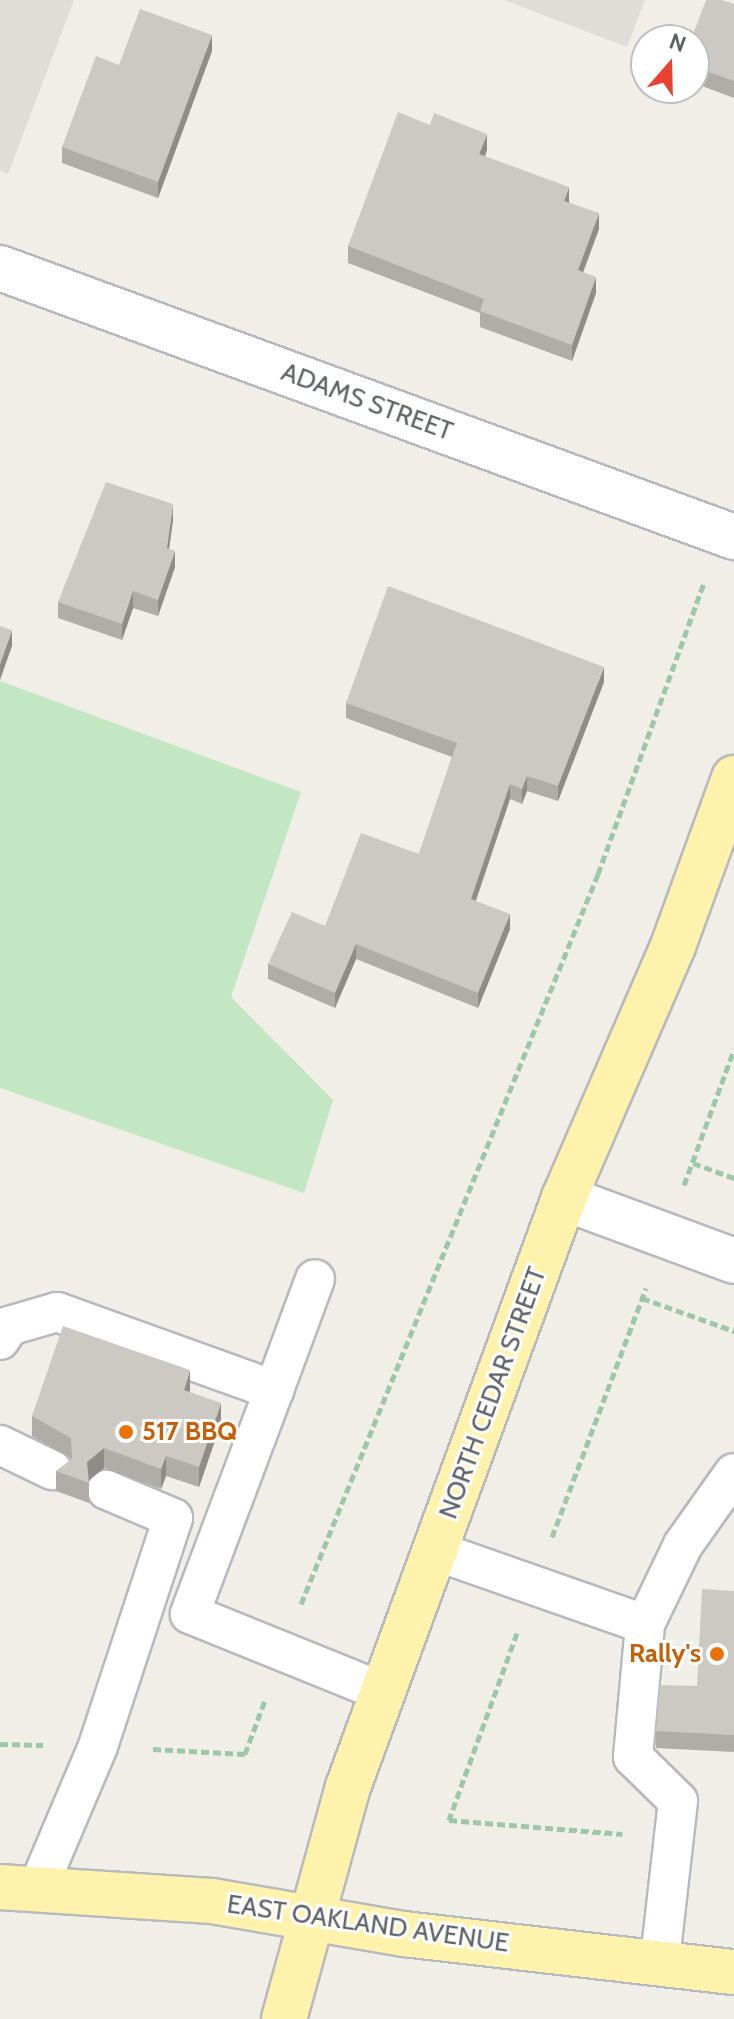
<!DOCTYPE html>
<style>
body{margin:0}
#map{position:relative;width:734px;height:2019px;overflow:hidden;background:#f0eee6;font-family:Cabin,sans-serif}
div>[style]{position:absolute}
[style*='--x']{left:calc(var(--x)*1px);top:calc(var(--y)*1px);width:calc(var(--w)*1px);rotate:calc(var(--a)*1deg)}
.industrial>*{inset:0;background:#dfddd8}
.green>*{inset:0;background:#c3e7c3}
.path>*{height:5px;margin-top:-2.5px;transform-origin:0;background:repeating-linear-gradient(90deg,#9cc8a9 0 8px,transparent 0 12px)}
.roads{filter:drop-shadow(2px 0 #b6b9bd) drop-shadow(-2px 0 #b6b9bd) drop-shadow(0 2px #b6b9bd) drop-shadow(0 -2px #b6b9bd)}
.service>*{height:38px;margin:-19px;padding:0 19px;transform-origin:19px;border-radius:19px;background:#fff}
.minor>*{height:44px;margin:-22px;padding:0 22px;transform-origin:22px;border-radius:22px;background:#fff}
.primary>*{height:44px;margin:-22px;padding:0 22px;transform-origin:22px;border-radius:22px;background:#fff2ac}
.wall>*{inset:0;background:#afada8}
.shaded-wall>*{inset:0;background:#8f8d88}
.building>*{inset:0;background:#ccc9c3}
.dots>*{width:22px;height:22px;translate:-50% -50%;box-sizing:border-box;border:4px solid #fff;border-radius:50%}
span{translate:-50% -50%;white-space:nowrap;text-align:center;line-height:1.15;-webkit-text-stroke:6px #fff;paint-order:stroke}
.street-label{font-size:26px;color:#5e6267}
.food-label{font-size:26px;color:#c56008;font-weight:700}
.left{translate:0 -50%;text-align:left}
.right{translate:-100% -50%;text-align:right}
.north{position:absolute;left:630px;top:24px;width:80px;height:80px;box-sizing:border-box;background:#fff;border:2px solid #bfc0c2;border-radius:50%;rotate:20deg;font-size:22px;font-weight:700;line-height:32px;text-align:center;color:#5e6267}
.north::after{content:'';display:block;margin:auto;width:28px;height:36px;background:#ea4232;clip-path:polygon(50% 0,100% 100%,50% 72%,0 100%)}
</style>
<div id="map">
<div class="industrial">
<div style="clip-path:polygon(0 0,74px 0,8px 174px,0 171px)"></div>
<div style="clip-path:polygon(504px 0,645px 0,627px 47px)"></div>
</div>
<div class="green">
<div style="clip-path:polygon(0 681px,301px 792px,231px 997px,333px 1100px,304px 1193px,0 1088px)"></div>
</div>
<div class="path">
<div style="--x:693;--y:1163;--w:44;--a:20.1"></div>
<div style="--x:684;--y:1185;--w:144;--a:-69.7"></div>
<div style="--x:642;--y:1298;--w:98;--a:19.7"></div>
<div style="--x:552;--y:1537;--w:266;--a:-69.3"></div>
<div style="--x:301;--y:1604;--w:788;--a:-67.86"></div>
<div style="--x:598;--y:874;--w:310;--a:-70"></div>
<div style="--x:517;--y:1633;--w:199;--a:110"></div>
<div style="--x:449;--y:1820;--w:174;--a:4.6"></div>
<div style="--x:0;--y:1744;--w:43;--a:1.3"></div>
<div style="--x:153;--y:1749;--w:92;--a:3.1"></div>
<div style="--x:245;--y:1754;--w:58;--a:-69.7"></div>
</div>
<div class="roads">
<div class="service">
<div style="--x:0;--y:1340;--w:17;--a:-57"></div>
<div style="--x:9;--y:1326;--w:50;--a:-16.3"></div>
<div style="--x:57;--y:1312;--w:231;--a:19.8"></div>
<div style="--x:274;--y:1390;--w:239;--a:110.6"></div>
<div style="--x:190;--y:1614;--w:208;--a:22"></div>
<div style="--x:274;--y:1390;--w:118;--a:-69.7"></div>
<div style="--x:0;--y:1445;--w:58;--a:25.7"></div>
<div style="--x:436;--y:1551;--w:221;--a:19.3"></div>
<div style="--x:37;--y:1890;--w:156;--a:-67"></div>
<div style="--x:98;--y:1746;--w:240;--a:-71.8"></div>
<div style="--x:173;--y:1518;--w:72;--a:-157"></div>
<div style="--x:660;--y:1959;--w:159;--a:-83.5"></div>
<div style="--x:678;--y:1801;--w:63;--a:-135.6"></div>
<div style="--x:633;--y:1757;--w:134;--a:-84.8"></div>
<div style="--x:645;--y:1624;--w:88;--a:-64.3"></div>
<div style="--x:683;--y:1545;--w:88;--a:-54.7"></div>
</div>
<div class="minor">
<div style="--x:0;--y:268;--w:782;--a:20.13"></div>
<div style="--x:564;--y:1198;--w:181;--a:20.3"></div>
</div>
<div class="primary">
<div style="--x:0;--y:1887;--w:212;--a:3.8"></div>
<div style="--x:212;--y:1901;--w:195;--a:9.8"></div>
<div style="--x:404;--y:1934;--w:332;--a:6.6"></div>
<div style="--x:284;--y:2019;--w:241;--a:-74.6"></div>
<div style="--x:348;--y:1787;--w:627;--a:-69.86"></div>
<div style="--x:564;--y:1198;--w:275;--a:-66.6"></div>
<div style="--x:673;--y:946;--w:179;--a:-70"></div>
</div>
</div>
<div class="wall">
<div style="clip-path:polygon(734px 4px,734px 98px,694px 83px,694px 40px)"></div>
<div style="clip-path:polygon(212px 51px,158px 198px,62px 163px,62px 147px,119px 65px)"></div>
<div style="clip-path:polygon(487px 150px,485px 156px,569px 202px,599px 229px,583px 272px,596px 293px,572px 361px,480px 327px,480px 313px,348px 263px,348px 246px)"></div>
<div style="clip-path:polygon(173px 520px,169px 549px,175px 567px,158px 616px,133px 608px,122px 640px,58px 618px,58px 602px)"></div>
<div style="clip-path:polygon(604px 682px,558px 801px,527px 791px,522px 804px,510px 799px,476px 901px,510px 929px,478px 1008px,356px 959px,335px 1008px,268px 979px,268px 964px,325px 926px,419px 854px,452px 757px,346px 718px,346px 703px)"></div>
<div style="clip-path:polygon(190px 1390px,190px 1392px,221px 1423px,199px 1487px,166px 1476px,161px 1489px,104px 1468px,89px 1480px,89px 1503px,56px 1491px,56px 1471px,71px 1460px,71px 1458px,32px 1436px,32px 1416px)"></div>
<div style="clip-path:polygon(734px 1591px,734px 1752px,656px 1748px,656px 1731px,697px 1686px)"></div>
</div>
<div class="shaded-wall">
<div style="clip-path:polygon(212px 35px,212px 51px,158px 198px,158px 182px)"></div>
<div style="clip-path:polygon(487px 134px,487px 150px,479px 170px,479px 154px)"></div>
<div style="clip-path:polygon(569px 187px,569px 203px,564px 201px)"></div>
<div style="clip-path:polygon(599px 213px,599px 229px,578px 286px,578px 270px)"></div>
<div style="clip-path:polygon(596px 277px,596px 293px,572px 361px,572px 345px)"></div>
<div style="clip-path:polygon(173px 504px,173px 520px,167px 564px,167px 548px)"></div>
<div style="clip-path:polygon(175px 551px,175px 567px,158px 616px,158px 600px)"></div>
<div style="clip-path:polygon(133px 591px,133px 608px,122px 640px,122px 624px)"></div>
<div style="clip-path:polygon(12px 630px,12px 646px,0 680px,0 664px)"></div>
<div style="clip-path:polygon(604px 667px,604px 682px,558px 801px,558px 786px)"></div>
<div style="clip-path:polygon(527px 776px,527px 791px,522px 804px,522px 789px)"></div>
<div style="clip-path:polygon(510px 784px,510px 799px,471px 914px,471px 899px)"></div>
<div style="clip-path:polygon(510px 914px,510px 929px,478px 1008px,478px 993px)"></div>
<div style="clip-path:polygon(356px 944px,356px 959px,335px 1008px,335px 993px)"></div>
<div style="clip-path:polygon(190px 1370px,190px 1390px,184px 1410px,184px 1390px)"></div>
<div style="clip-path:polygon(221px 1403px,221px 1423px,199px 1487px,199px 1467px)"></div>
<div style="clip-path:polygon(104px 1448px,104px 1468px,87px 1482px,87px 1462px)"></div>
<div style="clip-path:polygon(166px 1456px,166px 1476px,161px 1489px,161px 1469px)"></div>
</div>
<div class="building">
<div style="clip-path:polygon(706px 0,722px 0,734px 4px,734px 81px,694px 67px,694px 40px,691px 40px)"></div>
<div style="clip-path:polygon(140px 9px,212px 35px,158px 182px,62px 147px,96px 56px,119px 65px)"></div>
<div style="clip-path:polygon(398px 112px,430px 125px,434px 113px,487px 134px,479px 154px,569px 187px,564px 201px,599px 213px,578px 270px,596px 277px,572px 345px,480px 311px,484px 299px,348px 246px)"></div>
<div style="clip-path:polygon(106px 482px,173px 504px,167px 548px,175px 551px,158px 600px,133px 591px,122px 624px,58px 602px)"></div>
<div style="clip-path:polygon(388px 586px,604px 667px,558px 786px,527px 776px,522px 789px,510px 784px,471px 899px,510px 914px,478px 993px,356px 944px,335px 993px,268px 964px,292px 912px,325px 926px,361px 833px,419px 854px,457px 743px,346px 703px)"></div>
<div style="clip-path:polygon(0 626px,12px 630px,0 664px)"></div>
<div style="clip-path:polygon(63px 1326px,190px 1370px,184px 1390px,221px 1403px,199px 1467px,166px 1456px,161px 1469px,104px 1448px,87px 1462px,89px 1483px,56px 1471px,72px 1459px,71px 1438px,32px 1416px)"></div>
<div style="clip-path:polygon(702px 1589px,734px 1591px,734px 1735px,656px 1731px,660px 1685px,697px 1686px)"></div>
</div>
<div class="dots">
<div style="left:126px;top:1432px;background:#e8710a"></div>
<div style="left:717px;top:1654px;background:#e8710a"></div>
</div>
<div class="street-label">
<span style="left:367px;top:402px;rotate:20deg">ADAMS STREET</span>
<span style="left:493px;top:1393px;rotate:-70deg">NORTH CEDAR STREET</span>
<span style="left:368px;top:1924px;rotate:8deg">EAST OAKLAND AVENUE</span>
</div>
<div class="food-label">
<span class="left" style="left:142px;top:1432px">517 BBQ</span>
<span class="right" style="left:701px;top:1654px">Rally's</span>
</div>
<div class="north">N</div>
</div>
